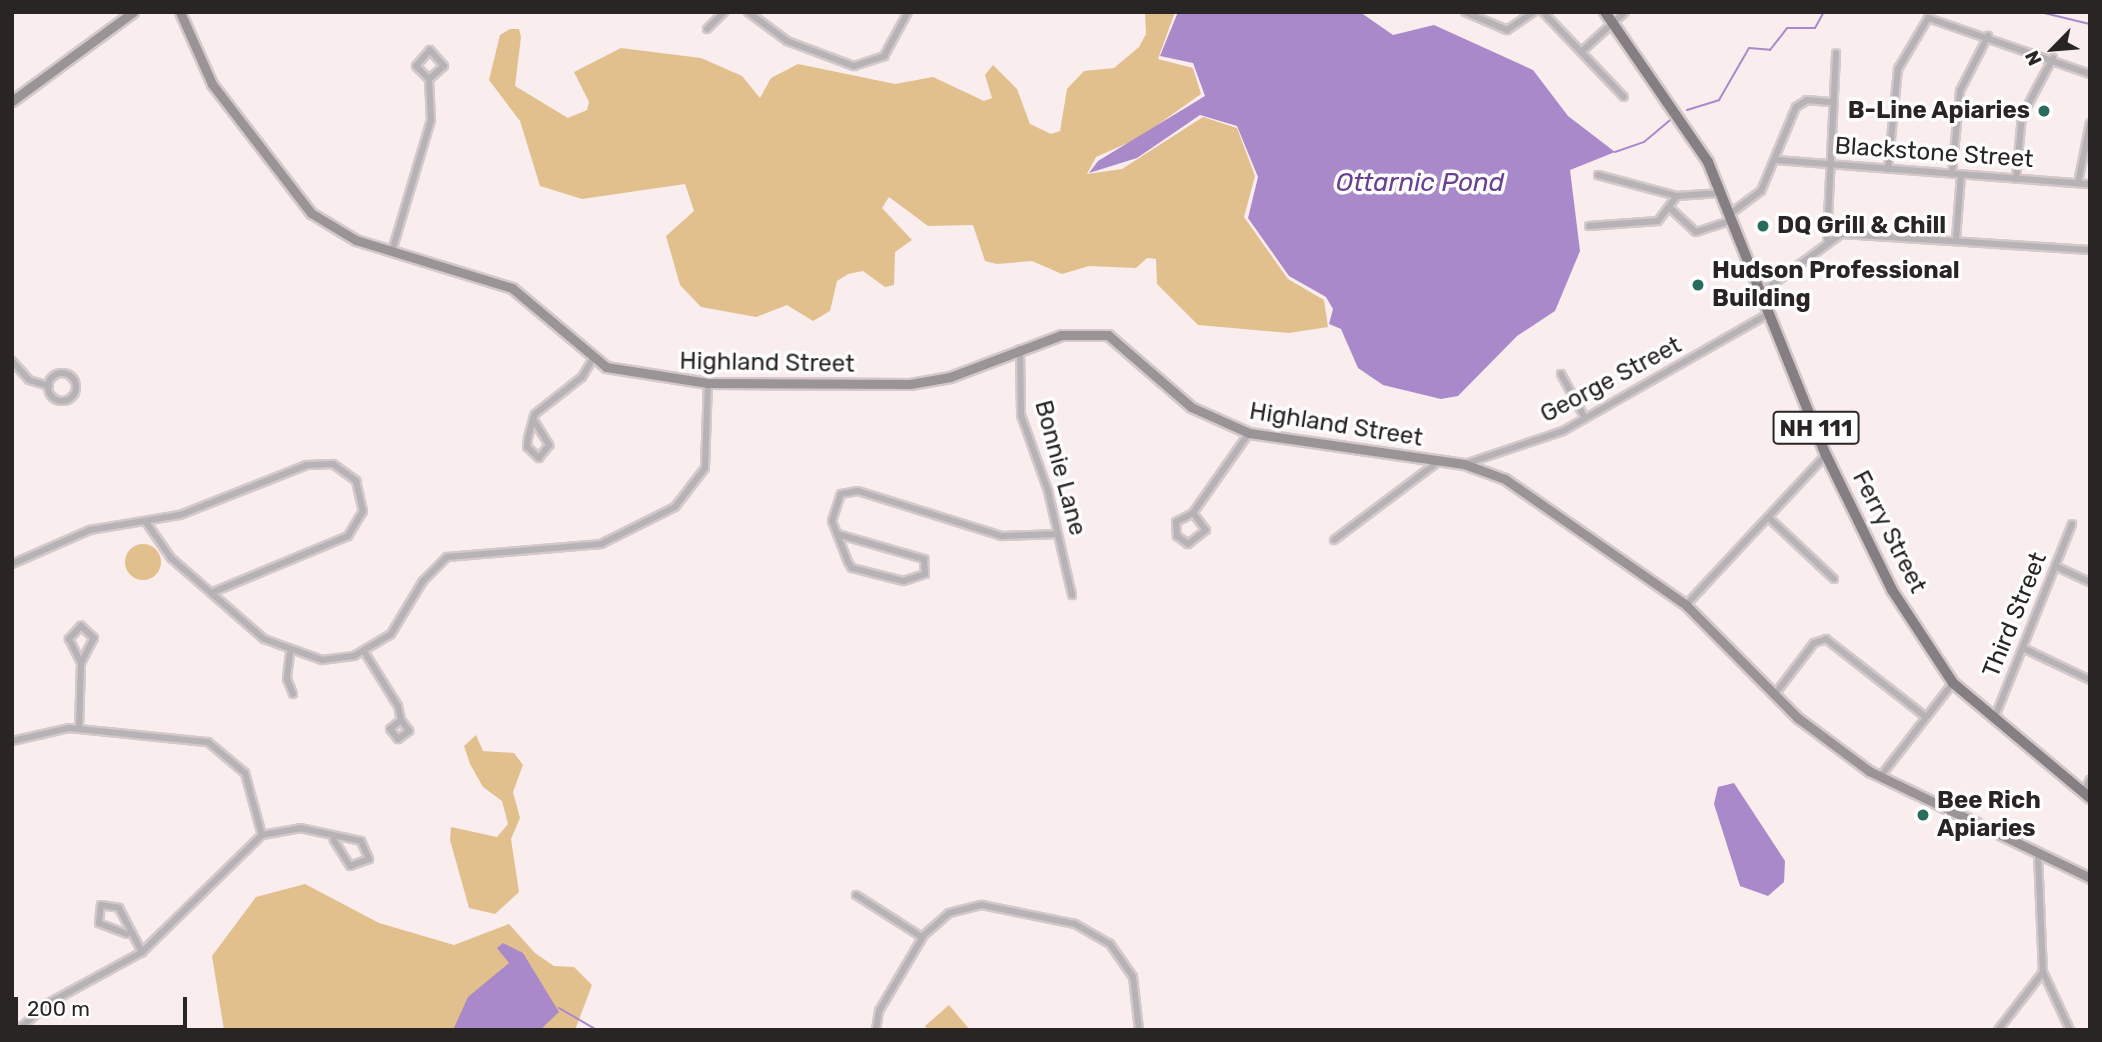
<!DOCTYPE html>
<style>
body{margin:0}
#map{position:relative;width:2102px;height:1042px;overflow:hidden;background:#f9edee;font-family:Rubik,sans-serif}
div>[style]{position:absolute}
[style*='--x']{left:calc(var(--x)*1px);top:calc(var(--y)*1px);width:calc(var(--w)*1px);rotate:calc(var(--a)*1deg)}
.green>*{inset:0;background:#e2c08e}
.round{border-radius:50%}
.water>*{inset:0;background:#a989ca}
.stream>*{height:2px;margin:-1px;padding:0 1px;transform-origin:1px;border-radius:1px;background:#a989ca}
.roads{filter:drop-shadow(2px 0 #d4c9ca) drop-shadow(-2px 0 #d4c9ca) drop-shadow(0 2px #d4c9ca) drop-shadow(0 -2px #d4c9ca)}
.street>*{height:6px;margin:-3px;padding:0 3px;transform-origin:3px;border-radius:3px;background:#b6b2b5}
.street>.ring{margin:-3px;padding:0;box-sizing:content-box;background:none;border:6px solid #b6b2b5;border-radius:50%}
.secondary>*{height:9px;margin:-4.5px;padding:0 4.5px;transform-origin:4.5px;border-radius:4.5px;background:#9a9497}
.primary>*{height:10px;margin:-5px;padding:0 5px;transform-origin:5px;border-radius:5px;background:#857e82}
.dots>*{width:19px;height:19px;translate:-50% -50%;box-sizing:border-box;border:4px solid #fefefe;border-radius:50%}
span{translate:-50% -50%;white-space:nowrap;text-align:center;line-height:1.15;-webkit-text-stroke:7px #fefefe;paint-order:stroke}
.shield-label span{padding:2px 5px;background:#fefefe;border:2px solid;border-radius:5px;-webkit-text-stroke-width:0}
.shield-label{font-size:23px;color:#292525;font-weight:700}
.poi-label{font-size:24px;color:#292525;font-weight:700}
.right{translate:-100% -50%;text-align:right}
.left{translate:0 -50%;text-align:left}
.street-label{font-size:24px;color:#292525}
.water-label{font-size:26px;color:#6a4190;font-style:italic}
.frame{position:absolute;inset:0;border:14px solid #292525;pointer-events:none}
.north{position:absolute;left:2018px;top:14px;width:70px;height:70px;-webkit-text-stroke:5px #fefefe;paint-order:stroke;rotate:245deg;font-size:19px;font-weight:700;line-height:28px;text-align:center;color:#292525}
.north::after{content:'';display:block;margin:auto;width:24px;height:32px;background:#292525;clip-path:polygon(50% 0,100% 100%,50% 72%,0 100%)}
.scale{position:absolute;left:14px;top:997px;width:173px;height:32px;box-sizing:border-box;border:4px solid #292525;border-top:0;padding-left:9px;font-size:21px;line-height:24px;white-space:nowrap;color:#292525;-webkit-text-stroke:5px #fefefe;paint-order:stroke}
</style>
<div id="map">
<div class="green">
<div style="clip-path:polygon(1145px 12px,1175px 12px,1158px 59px,1193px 68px,1201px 94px,1139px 138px,1096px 157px,1087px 174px,1122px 169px,1203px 117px,1237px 128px,1255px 176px,1244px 217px,1288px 279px,1324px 300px,1328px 327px,1289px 333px,1198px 325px,1157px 284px,1156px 259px,1147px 258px,1136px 268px,1089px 266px,1062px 274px,1032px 261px,997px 264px,985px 261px,973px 225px,928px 226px,889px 197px,882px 208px,912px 240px,895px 252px,894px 285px,885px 287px,863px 271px,848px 274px,837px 281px,830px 311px,813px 321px,787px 305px,756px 317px,701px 307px,680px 285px,666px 236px,694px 211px,685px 184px,582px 199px,540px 186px,520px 121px,489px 80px,500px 35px,510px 29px,519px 29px,521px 37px,515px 86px,568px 118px,587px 110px,589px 102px,574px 72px,621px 48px,701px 58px,742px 76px,760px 98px,771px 78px,798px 64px,895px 84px,933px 77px,984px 101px,992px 98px,985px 75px,993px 65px,1017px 89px,1030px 124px,1051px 134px,1060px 131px,1067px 89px,1084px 71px,1114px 68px,1139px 47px,1146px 34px)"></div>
<div class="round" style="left:125px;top:544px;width:36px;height:36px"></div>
<div style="clip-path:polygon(476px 735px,483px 751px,514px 753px,523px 765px,513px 792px,520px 818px,511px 839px,519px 892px,495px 914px,469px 908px,450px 840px,451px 827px,497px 837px,508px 824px,502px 801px,483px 787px,470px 764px,464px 746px)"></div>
<div style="clip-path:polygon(305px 884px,379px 923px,454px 945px,509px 924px,535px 953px,554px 966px,574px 967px,592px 985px,575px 1030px,224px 1030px,212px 956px,256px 897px)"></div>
<div style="clip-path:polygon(949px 1005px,970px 1030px,928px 1030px,925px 1026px)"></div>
</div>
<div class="water">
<div style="clip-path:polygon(1178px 12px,1360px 12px,1393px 35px,1434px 25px,1533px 70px,1568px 116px,1615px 152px,1570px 170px,1580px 251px,1555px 311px,1517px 336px,1458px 396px,1441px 399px,1383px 385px,1358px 368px,1341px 329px,1329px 324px,1333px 309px,1326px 297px,1289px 276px,1248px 218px,1258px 177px,1237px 126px,1200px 115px,1137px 158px,1089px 173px,1098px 161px,1205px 96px,1193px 63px,1160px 56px)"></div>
<div style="clip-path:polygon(1734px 783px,1785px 861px,1784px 882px,1768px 896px,1740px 886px,1714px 804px,1718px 787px)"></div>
<div style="clip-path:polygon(503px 943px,523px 953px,559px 1012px,540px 1030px,453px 1030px,468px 997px,509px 963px,497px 948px)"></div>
</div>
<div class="stream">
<div style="--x:2040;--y:12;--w:51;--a:13.5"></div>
<div style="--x:1687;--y:110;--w:34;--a:-17"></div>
<div style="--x:1719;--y:100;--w:60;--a:-60"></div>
<div style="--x:1749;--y:48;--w:21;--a:5"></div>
<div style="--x:1770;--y:50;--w:28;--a:-52"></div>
<div style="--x:1787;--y:28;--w:28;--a:0"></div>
<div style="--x:1815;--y:28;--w:18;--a:-61"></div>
<div style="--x:1615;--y:152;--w:31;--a:-19"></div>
<div style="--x:1644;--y:142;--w:35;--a:-40"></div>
<div style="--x:559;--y:1008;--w:44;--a:30.1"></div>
</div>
<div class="roads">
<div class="street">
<div style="--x:748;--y:12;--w:49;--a:36.6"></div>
<div style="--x:787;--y:41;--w:72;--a:20.5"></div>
<div style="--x:854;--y:66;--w:32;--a:-18"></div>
<div style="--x:884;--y:56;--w:50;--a:-61.4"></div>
<div style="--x:1465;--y:12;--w:46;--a:23.2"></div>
<div style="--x:1507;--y:30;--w:32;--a:-34"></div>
<div style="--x:1543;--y:12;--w:117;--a:46.4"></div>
<div style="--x:707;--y:29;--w:24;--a:-45"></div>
<div style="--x:1581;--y:52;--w:59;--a:-42.3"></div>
<div style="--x:1776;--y:160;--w:315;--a:4.4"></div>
<div style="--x:1888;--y:169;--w:100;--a:-84.3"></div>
<div style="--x:1898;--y:69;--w:59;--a:-59.5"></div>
<div style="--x:1928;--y:18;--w:171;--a:19.1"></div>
<div style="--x:1952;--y:174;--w:83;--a:-84.5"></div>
<div style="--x:1960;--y:91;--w:62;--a:-63"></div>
<div style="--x:1598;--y:175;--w:82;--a:14.9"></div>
<div style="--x:1677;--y:196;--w:44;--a:-3.9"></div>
<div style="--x:2016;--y:179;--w:63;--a:-84.6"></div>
<div style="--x:2022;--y:116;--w:66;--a:-61.9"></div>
<div style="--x:2078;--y:183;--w:61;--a:-78.7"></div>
<div style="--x:1670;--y:208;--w:35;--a:43"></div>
<div style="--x:1696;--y:232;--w:38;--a:-18"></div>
<div style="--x:1730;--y:214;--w:39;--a:-37"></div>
<div style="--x:1761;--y:191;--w:91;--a:-67.4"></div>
<div style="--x:1796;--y:107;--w:13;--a:-32"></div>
<div style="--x:1807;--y:100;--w:25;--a:5"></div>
<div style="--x:1589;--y:226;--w:69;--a:-4.1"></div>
<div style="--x:1658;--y:221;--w:31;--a:-53"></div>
<div style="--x:1827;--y:239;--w:186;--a:-87.2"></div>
<div style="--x:1956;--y:239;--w:64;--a:-85.5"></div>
<div style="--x:392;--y:251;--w:137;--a:-73.4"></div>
<div style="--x:431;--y:120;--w:41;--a:-92.8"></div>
<div style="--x:429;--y:79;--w:18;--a:-135"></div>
<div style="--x:416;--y:66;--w:21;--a:-49"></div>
<div style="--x:430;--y:50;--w:21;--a:49"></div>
<div style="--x:444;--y:66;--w:20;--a:139"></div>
<div style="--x:1761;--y:293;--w:99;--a:-36.4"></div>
<div style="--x:1841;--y:234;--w:250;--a:3.7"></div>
<div style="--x:1020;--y:349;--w:66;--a:89.1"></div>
<div style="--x:1021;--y:415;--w:81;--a:70.4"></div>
<div style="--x:1048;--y:491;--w:107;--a:77"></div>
<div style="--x:12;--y:361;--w:25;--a:48"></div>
<div style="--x:29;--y:380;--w:21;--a:17"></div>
<div class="ring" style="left:48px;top:373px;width:22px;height:22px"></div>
<div style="--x:1561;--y:374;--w:50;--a:61.4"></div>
<div style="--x:533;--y:419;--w:31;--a:58"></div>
<div style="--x:549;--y:445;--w:16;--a:128"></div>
<div style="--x:539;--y:458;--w:16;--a:-137"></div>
<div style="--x:527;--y:447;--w:9;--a:-84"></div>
<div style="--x:528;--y:438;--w:20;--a:-75"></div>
<div style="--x:533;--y:419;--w:5;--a:-68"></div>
<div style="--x:535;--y:414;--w:60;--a:-38.2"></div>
<div style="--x:582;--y:377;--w:21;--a:-59"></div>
<div style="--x:1465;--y:464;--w:103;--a:-18.6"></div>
<div style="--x:1563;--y:431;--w:238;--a:-29.7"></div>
<div style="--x:1193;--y:513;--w:21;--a:53"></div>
<div style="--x:1206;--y:530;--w:23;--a:142"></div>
<div style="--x:1188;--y:544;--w:14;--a:-144"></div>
<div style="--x:1177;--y:536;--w:14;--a:-94"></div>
<div style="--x:1176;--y:522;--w:19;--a:-28"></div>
<div style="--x:1193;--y:513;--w:98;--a:-55"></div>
<div style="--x:1769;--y:518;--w:89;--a:43.2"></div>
<div style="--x:146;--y:522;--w:44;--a:55.2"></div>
<div style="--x:171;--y:558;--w:123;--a:41.1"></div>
<div style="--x:264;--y:639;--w:62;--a:19.9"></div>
<div style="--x:322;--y:660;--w:32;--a:-7"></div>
<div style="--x:354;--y:656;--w:43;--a:-30.7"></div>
<div style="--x:391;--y:634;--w:62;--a:-58.9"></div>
<div style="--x:423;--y:581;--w:34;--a:-45"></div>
<div style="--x:447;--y:557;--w:155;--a:-4.8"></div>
<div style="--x:601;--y:544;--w:83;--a:-26.6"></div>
<div style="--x:675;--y:507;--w:49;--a:-52.4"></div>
<div style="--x:705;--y:468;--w:85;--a:-88"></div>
<div style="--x:837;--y:534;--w:91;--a:16"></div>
<div style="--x:924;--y:559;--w:15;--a:86"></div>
<div style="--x:925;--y:574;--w:23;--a:162"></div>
<div style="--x:903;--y:581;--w:53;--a:-165.7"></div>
<div style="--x:852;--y:568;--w:7;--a:-124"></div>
<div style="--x:848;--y:562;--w:44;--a:-111.3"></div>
<div style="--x:832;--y:521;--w:28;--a:-72"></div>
<div style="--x:841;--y:494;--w:17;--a:-10"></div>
<div style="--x:858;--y:491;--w:151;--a:17.4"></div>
<div style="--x:1002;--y:536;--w:56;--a:-2"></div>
<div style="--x:1334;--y:540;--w:130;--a:-36.9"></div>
<div style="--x:12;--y:564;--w:85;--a:-23.6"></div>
<div style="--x:90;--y:530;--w:91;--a:-9.5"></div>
<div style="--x:180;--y:515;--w:136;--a:-21.5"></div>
<div style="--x:307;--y:465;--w:26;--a:-2"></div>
<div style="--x:333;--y:464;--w:29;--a:36"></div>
<div style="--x:356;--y:481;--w:31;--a:77"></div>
<div style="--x:363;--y:511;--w:29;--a:121"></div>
<div style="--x:348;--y:536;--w:148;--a:157.4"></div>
<div style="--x:2055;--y:566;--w:38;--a:25"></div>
<div style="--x:1686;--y:605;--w:205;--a:-47"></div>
<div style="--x:2023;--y:648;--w:74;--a:25.5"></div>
<div style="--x:290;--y:653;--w:26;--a:97"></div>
<div style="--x:287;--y:679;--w:16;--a:68"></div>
<div style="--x:365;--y:653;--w:62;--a:58.1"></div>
<div style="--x:398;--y:706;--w:14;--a:78"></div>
<div style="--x:401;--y:720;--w:14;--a:141"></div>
<div style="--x:390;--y:729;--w:13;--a:51"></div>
<div style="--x:398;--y:739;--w:14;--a:-36"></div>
<div style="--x:409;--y:731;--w:14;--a:-126"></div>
<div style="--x:1775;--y:694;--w:64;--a:-52.6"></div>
<div style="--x:1814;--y:643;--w:13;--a:-18"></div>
<div style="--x:1826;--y:639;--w:127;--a:38"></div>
<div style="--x:1994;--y:719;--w:210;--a:-68.2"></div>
<div style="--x:79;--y:728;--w:65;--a:-88.2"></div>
<div style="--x:81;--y:663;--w:28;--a:-63"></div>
<div style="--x:94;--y:638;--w:18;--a:-137"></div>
<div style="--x:81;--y:626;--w:18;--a:133"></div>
<div style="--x:69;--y:639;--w:27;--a:63"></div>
<div style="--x:12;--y:741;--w:58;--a:-12.8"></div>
<div style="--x:69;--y:728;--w:140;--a:5.8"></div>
<div style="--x:208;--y:742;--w:48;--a:40"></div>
<div style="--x:245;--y:773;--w:64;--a:74.7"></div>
<div style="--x:1880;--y:777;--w:119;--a:-52.2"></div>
<div style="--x:2083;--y:793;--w:15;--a:-62"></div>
<div style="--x:2038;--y:854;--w:118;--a:87.6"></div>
<div style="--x:2043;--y:972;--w:64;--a:65"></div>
<div style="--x:856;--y:895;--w:78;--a:32.5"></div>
<div style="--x:127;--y:934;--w:30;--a:-159"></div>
<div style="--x:99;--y:923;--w:18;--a:-84"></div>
<div style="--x:101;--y:905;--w:18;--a:9"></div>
<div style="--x:119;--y:908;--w:50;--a:62.4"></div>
<div style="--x:12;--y:1023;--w:9;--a:54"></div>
<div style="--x:18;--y:1030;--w:41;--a:-41.1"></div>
<div style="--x:49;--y:1003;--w:106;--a:-28.7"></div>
<div style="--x:142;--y:952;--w:168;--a:-44.3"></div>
<div style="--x:262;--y:835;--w:39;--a:-10"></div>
<div style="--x:300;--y:828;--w:62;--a:12"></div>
<div style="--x:361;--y:841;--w:20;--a:66"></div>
<div style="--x:369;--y:859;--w:20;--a:160"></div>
<div style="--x:350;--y:866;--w:31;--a:-122"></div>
<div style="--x:876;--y:1030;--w:19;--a:-81"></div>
<div style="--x:879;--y:1011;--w:88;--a:-59.4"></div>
<div style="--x:924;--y:935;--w:33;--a:-41"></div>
<div style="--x:949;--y:913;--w:34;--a:-14"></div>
<div style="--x:982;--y:905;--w:95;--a:11.5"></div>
<div style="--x:1075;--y:924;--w:40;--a:29.7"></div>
<div style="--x:1110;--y:944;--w:40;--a:55.1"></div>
<div style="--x:1133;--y:977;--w:53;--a:83.5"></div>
<div style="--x:1998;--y:1030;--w:73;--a:-52.2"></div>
</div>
<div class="secondary">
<div style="--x:180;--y:12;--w:79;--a:66"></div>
<div style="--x:212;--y:84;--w:163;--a:52.5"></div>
<div style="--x:311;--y:213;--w:52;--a:31"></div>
<div style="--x:356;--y:240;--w:163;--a:17.1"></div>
<div style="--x:512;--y:288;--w:123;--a:40"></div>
<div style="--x:606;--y:367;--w:103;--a:8.9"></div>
<div style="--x:708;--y:383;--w:202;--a:0.3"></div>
<div style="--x:910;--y:384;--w:41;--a:-9.9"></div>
<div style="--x:950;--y:377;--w:119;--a:-20.7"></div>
<div style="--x:1061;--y:335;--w:47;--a:0"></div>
<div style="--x:1108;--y:335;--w:110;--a:40.9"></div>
<div style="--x:1191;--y:407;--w:64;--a:24.1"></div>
<div style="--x:1249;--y:433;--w:217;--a:8.2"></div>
<div style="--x:1464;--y:464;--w:44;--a:20.1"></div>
<div style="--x:1505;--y:479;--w:221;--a:34.8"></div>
<div style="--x:1686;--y:605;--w:159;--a:45.3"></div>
<div style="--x:1798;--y:718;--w:89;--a:36.7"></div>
<div style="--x:1869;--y:771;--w:246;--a:25.8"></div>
<div style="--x:12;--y:101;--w:150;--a:-36.3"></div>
</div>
<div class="primary">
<div style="--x:1605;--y:12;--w:182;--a:55.5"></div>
<div style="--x:1708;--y:162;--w:316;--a:68.1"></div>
<div style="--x:1826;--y:455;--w:150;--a:63.9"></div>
<div style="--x:1892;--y:590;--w:111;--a:56.7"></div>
<div style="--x:1953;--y:683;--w:179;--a:40"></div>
</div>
</div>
<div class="dots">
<div style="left:2044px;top:111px;background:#296c5c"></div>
<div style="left:1763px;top:226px;background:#296c5c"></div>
<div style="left:1698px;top:285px;background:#296c5c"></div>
<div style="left:1923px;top:815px;background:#296c5c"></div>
</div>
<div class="shield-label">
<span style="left:1816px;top:428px">NH 111</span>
</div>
<div class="poi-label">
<span class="right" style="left:2030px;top:111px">B-Line Apiaries</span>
<span class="left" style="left:1777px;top:226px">DQ Grill &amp; Chill</span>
<span class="left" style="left:1712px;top:285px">Hudson Professional<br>Building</span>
<span class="left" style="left:1937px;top:815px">Bee Rich<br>Apiaries</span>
</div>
<div class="street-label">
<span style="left:1934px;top:153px;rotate:4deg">Blackstone Street</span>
<span style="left:767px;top:363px;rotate:1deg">Highland Street</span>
<span style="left:1611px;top:380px;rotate:-28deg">George Street</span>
<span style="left:1336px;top:425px;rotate:9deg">Highland Street</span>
<span style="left:1060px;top:468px;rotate:75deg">Bonnie Lane</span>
<span style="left:1889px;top:532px;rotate:63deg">Ferry Street</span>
<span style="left:2015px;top:615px;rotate:-68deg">Third Street</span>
</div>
<div class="water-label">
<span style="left:1420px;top:183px">Ottarnic Pond</span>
</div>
<div class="frame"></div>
<div class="north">N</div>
<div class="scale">200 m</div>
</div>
